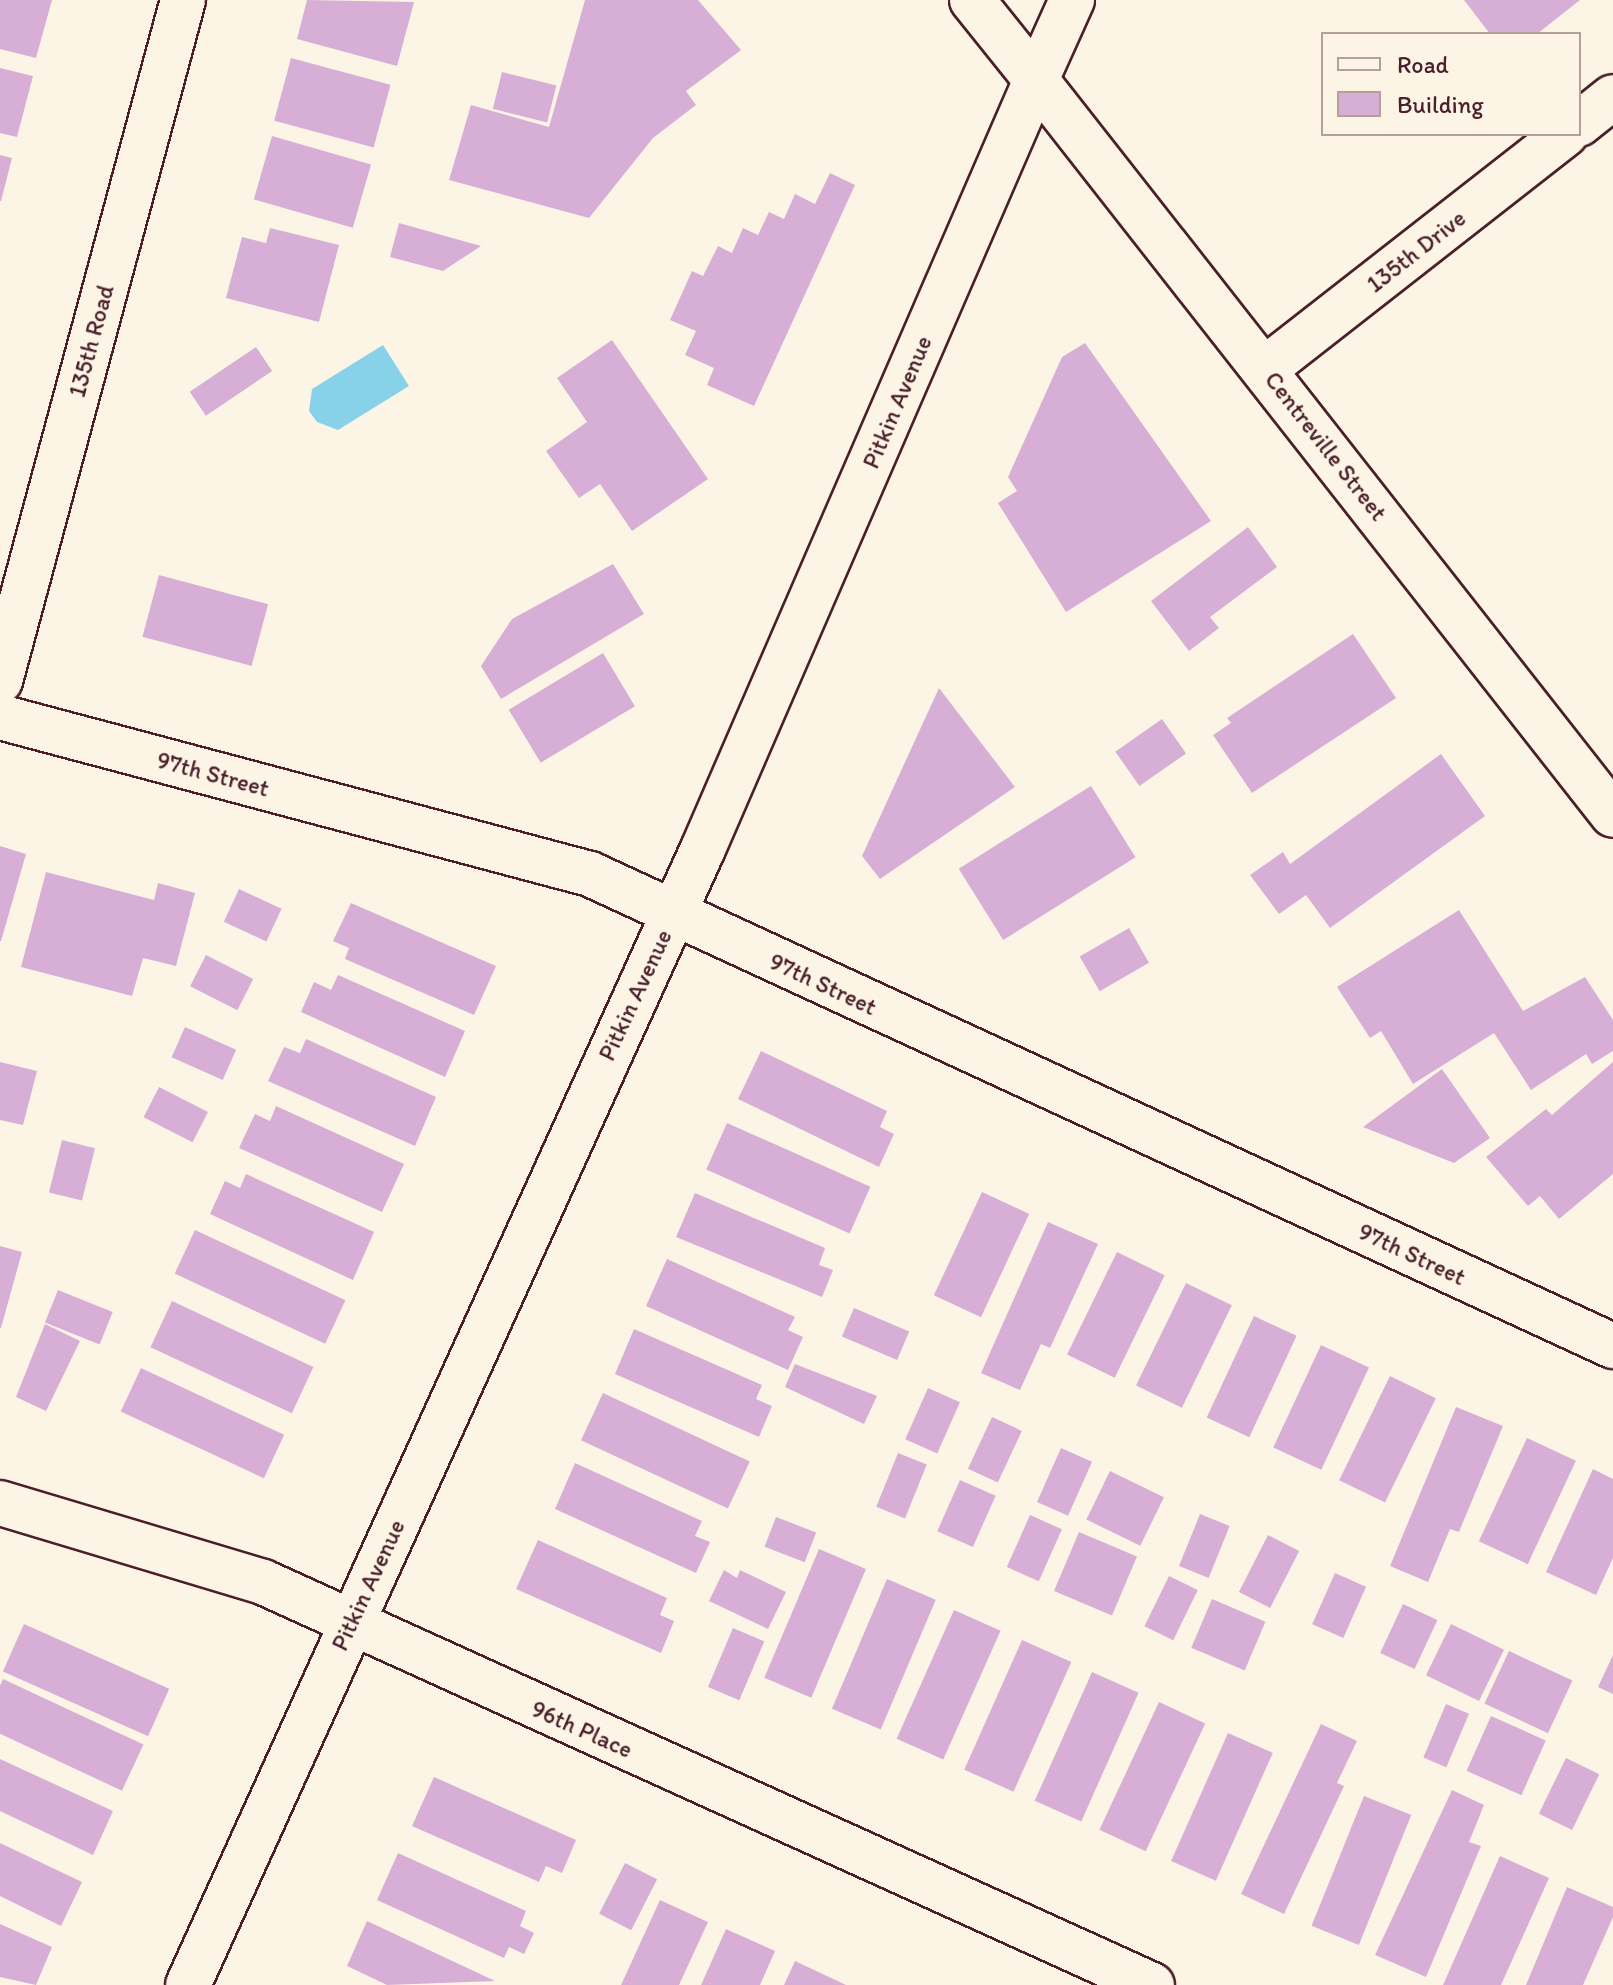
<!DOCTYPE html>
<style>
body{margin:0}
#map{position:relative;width:1613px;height:1985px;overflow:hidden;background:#fcf5e5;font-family:Itim,sans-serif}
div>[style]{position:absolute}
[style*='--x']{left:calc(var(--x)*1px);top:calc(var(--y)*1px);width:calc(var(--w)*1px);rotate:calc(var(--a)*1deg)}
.water>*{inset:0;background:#88d2e9}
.building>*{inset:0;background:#d7afd6;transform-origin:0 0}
.roads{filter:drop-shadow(2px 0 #4a1f2b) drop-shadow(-2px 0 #4a1f2b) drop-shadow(0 2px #4a1f2b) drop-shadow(0 -2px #4a1f2b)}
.minor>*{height:44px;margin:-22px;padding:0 22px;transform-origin:22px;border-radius:22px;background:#fcf5e5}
.tertiary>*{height:44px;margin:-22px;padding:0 22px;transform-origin:22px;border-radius:22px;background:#fcf5e5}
span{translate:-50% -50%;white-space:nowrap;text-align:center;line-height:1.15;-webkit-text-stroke:7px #fcf5e5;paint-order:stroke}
.street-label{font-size:24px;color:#4a1f2b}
.legend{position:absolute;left:1321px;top:32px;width:260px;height:104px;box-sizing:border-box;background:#fcf5e5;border:2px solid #b59f9b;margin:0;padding:10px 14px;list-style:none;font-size:24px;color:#4a1f2b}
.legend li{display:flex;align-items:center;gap:16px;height:40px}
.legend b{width:40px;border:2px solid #b59f9b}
</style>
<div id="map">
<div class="water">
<div style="clip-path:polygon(383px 345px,409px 386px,338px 430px,317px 422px,309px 411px,312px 389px)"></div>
</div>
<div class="building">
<div style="clip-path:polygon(0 0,52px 0,36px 58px,0 49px)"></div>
<div style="clip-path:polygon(307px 0,414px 2px,397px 66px,297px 39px)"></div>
<div style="clip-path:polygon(585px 0,698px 0,741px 50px,686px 91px,696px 105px,653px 138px,589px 218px,449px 180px,471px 105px,549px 127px)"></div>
<div style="clip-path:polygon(1464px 0,1580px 0,1537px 34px,1490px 34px)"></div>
<div style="left:291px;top:58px;width:103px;height:65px;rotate:15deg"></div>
<div style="clip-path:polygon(0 68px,33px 76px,17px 137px,0 133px)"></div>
<div style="left:502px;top:72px;width:56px;height:38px;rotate:14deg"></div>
<div style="left:272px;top:136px;width:103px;height:66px;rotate:16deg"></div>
<div style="clip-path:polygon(0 155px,12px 158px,1px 201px,0 201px)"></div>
<div style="clip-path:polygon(830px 173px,855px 185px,754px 406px,707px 385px,714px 368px,685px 355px,696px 331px,670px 320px,692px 271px,703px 276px,718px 246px,732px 253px,743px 228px,758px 235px,769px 212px,784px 219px,795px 194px,815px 204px)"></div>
<div style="clip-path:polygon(399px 223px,481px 246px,443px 271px,390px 257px)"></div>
<div style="clip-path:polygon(270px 228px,339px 245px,319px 322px,226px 298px,242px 237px,266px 243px)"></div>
<div style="clip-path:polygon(612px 340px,708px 479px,632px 531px,600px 484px,579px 498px,546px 451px,587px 422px,557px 378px)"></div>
<div style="clip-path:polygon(1085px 343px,1211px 521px,1066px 612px,998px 503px,1017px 491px,1008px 477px,1062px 357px)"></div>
<div style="left:256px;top:347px;width:29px;height:80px;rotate:56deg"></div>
<div style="clip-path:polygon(1248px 527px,1277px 567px,1210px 617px,1219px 628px,1189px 651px,1151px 601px)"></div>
<div style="clip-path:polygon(613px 564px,644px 614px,501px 699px,481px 666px,512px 619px)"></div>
<div style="left:159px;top:575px;width:113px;height:64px;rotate:15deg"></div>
<div style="clip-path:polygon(1353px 634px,1396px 698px,1252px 793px,1213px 735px,1231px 723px,1227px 718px)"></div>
<div style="left:603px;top:653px;width:62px;height:110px;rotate:59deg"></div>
<div style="clip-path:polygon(939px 688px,1015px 787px,880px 879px,862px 856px)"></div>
<div style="left:1162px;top:719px;width:42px;height:57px;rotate:55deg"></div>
<div style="clip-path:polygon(1441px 754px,1485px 816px,1330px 928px,1306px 895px,1279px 914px,1250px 875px,1283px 852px,1290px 864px)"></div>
<div style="left:1091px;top:786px;width:84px;height:156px;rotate:58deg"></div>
<div style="clip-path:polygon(0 846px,26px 854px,1px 941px,0 941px)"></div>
<div style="clip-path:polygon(46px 872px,154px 900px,158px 883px,195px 893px,176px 966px,143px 958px,132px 996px,21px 967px)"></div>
<div style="left:239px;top:889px;width:47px;height:36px;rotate:25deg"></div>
<div style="clip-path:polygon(351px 903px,496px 966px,474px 1015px,345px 959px,349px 948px,333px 941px)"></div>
<div style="clip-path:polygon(1459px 910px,1523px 1011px,1585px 977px,1613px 1020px,1613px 1051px,1592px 1064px,1586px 1054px,1531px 1090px,1494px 1033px,1413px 1084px,1381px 1031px,1370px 1038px,1337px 987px)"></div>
<div style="left:1129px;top:928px;width:40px;height:57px;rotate:60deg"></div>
<div style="left:206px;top:955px;width:53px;height:35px;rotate:27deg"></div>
<div style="clip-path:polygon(338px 975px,465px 1031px,445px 1077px,301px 1012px,314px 982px,331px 990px)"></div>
<div style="left:185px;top:1027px;width:56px;height:33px;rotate:24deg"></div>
<div style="clip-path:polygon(306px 1039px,436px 1097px,415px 1146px,268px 1081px,284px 1047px,300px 1053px)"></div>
<div style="clip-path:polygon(761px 1051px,887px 1111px,880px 1127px,894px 1134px,879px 1167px,738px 1099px)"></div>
<div style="clip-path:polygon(0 1062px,37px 1071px,23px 1125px,0 1120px)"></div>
<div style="clip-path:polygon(1613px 1062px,1613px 1174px,1559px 1219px,1540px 1196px,1528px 1206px,1486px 1157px,1546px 1109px,1552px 1115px)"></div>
<div style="clip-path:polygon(1442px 1069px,1490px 1138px,1454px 1163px,1363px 1127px)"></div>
<div style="left:159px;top:1087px;width:55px;height:34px;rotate:27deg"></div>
<div style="clip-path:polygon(276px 1106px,404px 1164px,382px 1212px,239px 1148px,255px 1114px,270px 1121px)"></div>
<div style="left:727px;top:1123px;width:157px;height:51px;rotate:24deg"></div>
<div style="left:62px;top:1140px;width:34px;height:54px;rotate:14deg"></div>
<div style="clip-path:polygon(246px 1174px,374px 1232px,353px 1280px,210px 1214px,225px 1181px,240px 1188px)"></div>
<div style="left:982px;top:1192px;width:52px;height:114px;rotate:25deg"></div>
<div style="clip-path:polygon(695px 1193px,825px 1248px,819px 1265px,833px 1270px,822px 1297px,676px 1237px)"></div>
<div style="clip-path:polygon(1048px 1222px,1098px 1244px,1050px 1348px,1041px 1344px,1020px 1390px,981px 1373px)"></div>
<div style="left:195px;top:1230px;width:166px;height:48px;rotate:25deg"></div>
<div style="clip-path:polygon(0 1246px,22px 1252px,1px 1328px,0 1328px)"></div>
<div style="left:1117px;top:1252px;width:53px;height:114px;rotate:26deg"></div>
<div style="clip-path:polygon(667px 1259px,795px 1317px,788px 1330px,803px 1337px,788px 1370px,646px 1306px)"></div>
<div style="left:1186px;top:1283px;width:51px;height:114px;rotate:26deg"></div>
<div style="left:58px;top:1290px;width:59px;height:35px;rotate:22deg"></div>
<div style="left:172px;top:1301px;width:156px;height:51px;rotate:25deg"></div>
<div style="left:854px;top:1308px;width:60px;height:31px;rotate:23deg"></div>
<div style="left:1254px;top:1316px;width:47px;height:112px;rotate:25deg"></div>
<div style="clip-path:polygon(45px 1324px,80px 1341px,46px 1411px,16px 1397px)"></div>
<div style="clip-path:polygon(634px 1329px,762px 1385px,756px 1399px,772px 1406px,759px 1437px,615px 1374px)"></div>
<div style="left:1321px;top:1345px;width:53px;height:113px;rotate:25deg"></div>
<div style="clip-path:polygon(795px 1364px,877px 1396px,864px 1424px,785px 1387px)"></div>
<div style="left:141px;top:1368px;width:158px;height:48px;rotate:25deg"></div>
<div style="left:1390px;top:1376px;width:51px;height:116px;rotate:26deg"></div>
<div style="left:928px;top:1388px;width:35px;height:56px;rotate:24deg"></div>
<div style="left:603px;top:1393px;width:162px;height:52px;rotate:25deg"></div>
<div style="clip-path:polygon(1456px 1407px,1503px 1426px,1459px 1532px,1450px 1529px,1428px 1582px,1390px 1566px)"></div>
<div style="left:992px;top:1417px;width:33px;height:57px;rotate:25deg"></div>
<div style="left:1527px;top:1438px;width:54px;height:114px;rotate:25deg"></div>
<div style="left:1061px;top:1448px;width:34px;height:59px;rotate:24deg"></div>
<div style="left:898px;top:1453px;width:31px;height:58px;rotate:22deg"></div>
<div style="clip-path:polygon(575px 1463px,702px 1521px,695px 1536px,710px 1542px,696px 1573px,555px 1509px)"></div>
<div style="clip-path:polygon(1593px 1469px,1613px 1479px,1613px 1558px,1596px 1595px,1546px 1572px)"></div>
<div style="left:1110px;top:1471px;width:60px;height:54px;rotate:26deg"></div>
<div style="left:960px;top:1480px;width:39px;height:56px;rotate:24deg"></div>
<div style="left:1200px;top:1514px;width:32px;height:56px;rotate:22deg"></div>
<div style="left:1030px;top:1515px;width:35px;height:57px;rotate:24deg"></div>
<div style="left:776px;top:1517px;width:43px;height:32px;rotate:21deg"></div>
<div style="left:1079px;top:1532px;width:63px;height:64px;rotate:23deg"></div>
<div style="left:1268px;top:1535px;width:35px;height:64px;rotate:27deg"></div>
<div style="clip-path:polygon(538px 1540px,667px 1598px,660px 1615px,674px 1621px,661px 1653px,516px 1589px)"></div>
<div style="left:819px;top:1549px;width:51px;height:140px;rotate:23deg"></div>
<div style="clip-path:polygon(724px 1570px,737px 1578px,740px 1570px,786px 1592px,768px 1629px,709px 1601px)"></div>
<div style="left:1335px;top:1573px;width:34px;height:56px;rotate:24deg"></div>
<div style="left:1169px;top:1576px;width:32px;height:56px;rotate:26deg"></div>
<div style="left:887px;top:1579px;width:53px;height:141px;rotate:23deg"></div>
<div style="left:1212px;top:1599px;width:58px;height:53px;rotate:23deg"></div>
<div style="left:1403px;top:1604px;width:38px;height:54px;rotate:25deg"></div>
<div style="left:954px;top:1610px;width:51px;height:141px;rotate:24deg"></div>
<div style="left:24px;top:1624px;width:159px;height:52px;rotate:24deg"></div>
<div style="left:1451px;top:1624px;width:59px;height:57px;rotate:26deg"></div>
<div style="left:733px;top:1628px;width:34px;height:64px;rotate:23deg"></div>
<div style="left:1022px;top:1640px;width:54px;height:142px;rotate:24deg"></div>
<div style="left:1509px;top:1651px;width:70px;height:58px;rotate:25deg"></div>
<div style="clip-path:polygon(1613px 1655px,1613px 1694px,1598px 1687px)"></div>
<div style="left:1092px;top:1672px;width:51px;height:141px;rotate:24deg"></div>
<div style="left:3px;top:1679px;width:155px;height:51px;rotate:25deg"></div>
<div style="left:1159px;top:1702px;width:51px;height:141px;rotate:25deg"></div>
<div style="left:1446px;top:1704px;width:25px;height:58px;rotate:23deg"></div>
<div style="left:1491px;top:1716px;width:60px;height:60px;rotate:24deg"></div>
<div style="clip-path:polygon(1321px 1724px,1357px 1741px,1337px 1783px,1344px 1786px,1284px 1914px,1241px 1894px)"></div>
<div style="left:1228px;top:1733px;width:49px;height:140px;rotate:24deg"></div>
<div style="left:1566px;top:1758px;width:37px;height:62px;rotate:26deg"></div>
<div style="clip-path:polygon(0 1759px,113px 1811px,93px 1855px,0 1811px)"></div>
<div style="clip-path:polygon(434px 1777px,576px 1840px,562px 1873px,546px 1866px,539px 1882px,412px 1826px)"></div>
<div style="clip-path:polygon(1452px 1790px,1484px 1805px,1469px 1842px,1481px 1846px,1426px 1977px,1375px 1955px)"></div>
<div style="left:1364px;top:1796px;width:51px;height:140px;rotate:22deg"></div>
<div style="clip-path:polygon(0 1843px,82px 1882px,61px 1926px,0 1896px)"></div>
<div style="clip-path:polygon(398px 1853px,526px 1911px,520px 1926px,534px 1933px,524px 1954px,509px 1947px,504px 1958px,377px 1900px)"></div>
<div style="clip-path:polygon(1500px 1856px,1549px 1878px,1501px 1985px,1443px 1985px)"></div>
<div style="left:625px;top:1863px;width:36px;height:57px;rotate:27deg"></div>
<div style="clip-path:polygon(1567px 1887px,1613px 1907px,1613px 1917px,1583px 1985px,1526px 1985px)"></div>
<div style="clip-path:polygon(660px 1900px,708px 1922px,679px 1985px,621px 1985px)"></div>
<div style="clip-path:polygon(367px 1921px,495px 1981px,387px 1985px,347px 1966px)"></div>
<div style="clip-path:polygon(0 1924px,52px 1947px,36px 1985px,0 1977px)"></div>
<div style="clip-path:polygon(726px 1929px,775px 1951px,760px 1985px,701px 1985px)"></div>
<div style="clip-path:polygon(795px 1961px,846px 1985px,784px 1985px)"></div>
</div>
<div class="roads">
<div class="minor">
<div style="--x:972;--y:0;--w:102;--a:51.3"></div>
<div style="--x:1036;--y:80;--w:88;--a:-65.8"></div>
<div style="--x:1579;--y:124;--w:43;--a:-38.5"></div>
<div style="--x:1266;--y:368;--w:380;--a:-38"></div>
<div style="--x:0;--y:681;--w:705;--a:-74.96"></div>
<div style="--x:0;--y:717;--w:611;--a:14.9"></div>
<div style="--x:590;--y:874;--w:1127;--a:24.77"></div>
<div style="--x:0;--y:1503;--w:275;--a:16.7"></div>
<div style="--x:263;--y:1582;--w:976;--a:24.39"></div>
</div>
<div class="tertiary">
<div style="--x:188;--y:1985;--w:1245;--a:-65.62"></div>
<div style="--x:702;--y:851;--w:840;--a:-66.58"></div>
<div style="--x:1036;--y:80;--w:934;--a:51.87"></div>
</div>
</div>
<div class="street-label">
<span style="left:1416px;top:251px;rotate:-38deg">135th Drive</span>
<span style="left:91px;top:341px;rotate:-75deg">135th Road</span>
<span style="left:897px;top:402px;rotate:-67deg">Pitkin Avenue</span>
<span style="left:1326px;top:446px;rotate:52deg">Centreville Street</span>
<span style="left:213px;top:774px;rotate:15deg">97th Street</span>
<span style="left:823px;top:984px;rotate:25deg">97th Street</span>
<span style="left:635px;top:995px;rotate:-65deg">Pitkin Avenue</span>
<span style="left:1412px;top:1254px;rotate:25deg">97th Street</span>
<span style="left:368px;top:1585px;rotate:-65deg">Pitkin Avenue</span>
<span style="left:582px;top:1729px;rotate:24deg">96th Place</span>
</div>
<ul class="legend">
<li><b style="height:10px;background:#fcf5e5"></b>Road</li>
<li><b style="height:22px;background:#d7afd6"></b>Building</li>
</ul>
</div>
